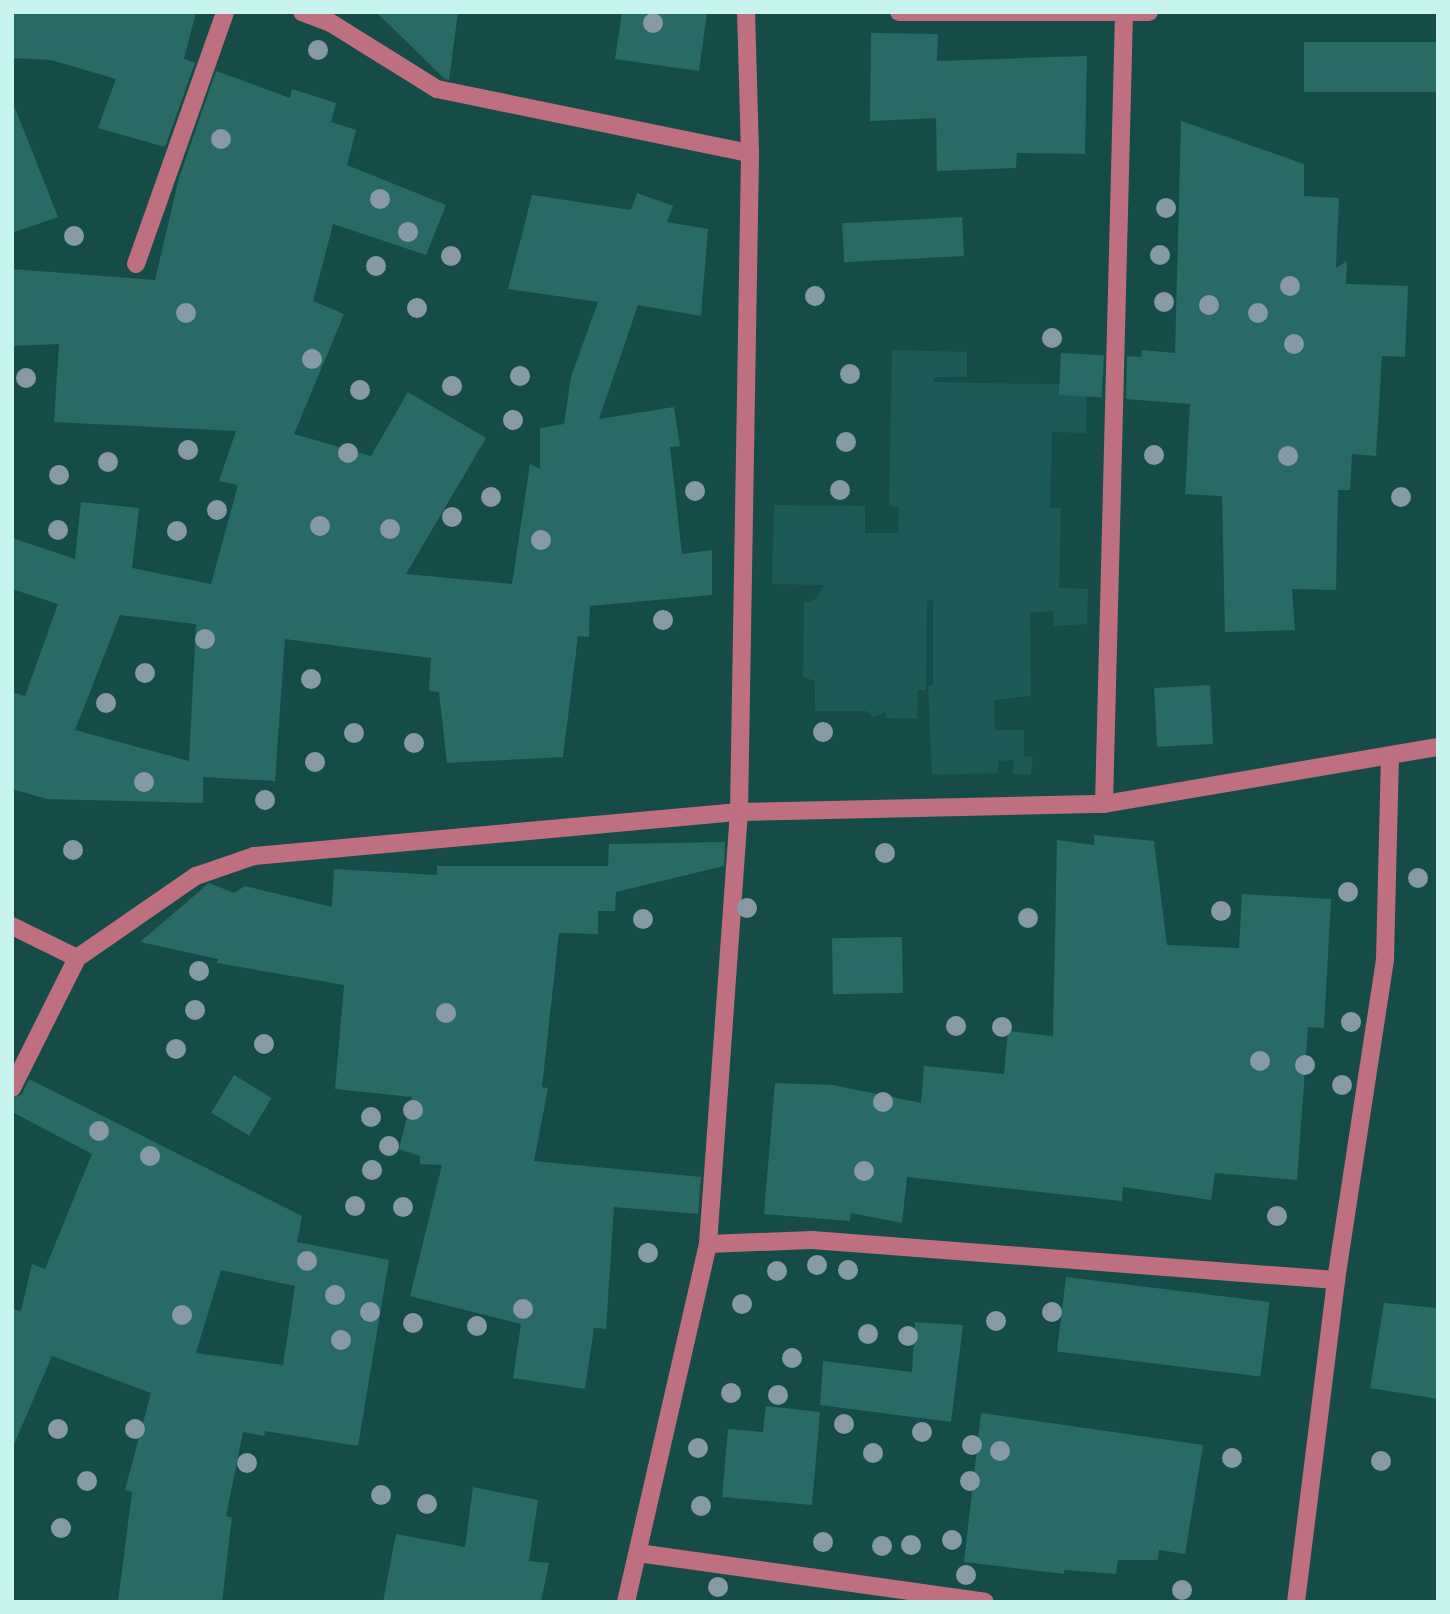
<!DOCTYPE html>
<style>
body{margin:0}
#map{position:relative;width:1450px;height:1614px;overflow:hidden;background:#164c47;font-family:"Public Sans",sans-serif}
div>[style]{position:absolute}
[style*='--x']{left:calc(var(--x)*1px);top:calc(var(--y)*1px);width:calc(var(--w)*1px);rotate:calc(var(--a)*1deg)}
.built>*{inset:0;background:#1d5a55}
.building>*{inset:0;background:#2a6a64;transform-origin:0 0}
.minor>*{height:18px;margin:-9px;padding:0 9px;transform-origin:9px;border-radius:9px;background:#be6f80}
.trees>*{width:20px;height:20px;margin:-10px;border-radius:50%;background:#8899a6}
span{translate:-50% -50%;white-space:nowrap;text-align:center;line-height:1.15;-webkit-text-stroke:6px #07413c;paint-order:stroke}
.frame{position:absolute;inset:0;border:14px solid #c7f4ee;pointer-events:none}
</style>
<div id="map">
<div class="built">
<div style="clip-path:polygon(892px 350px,967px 352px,967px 377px,934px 377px,934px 382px,1087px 385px,1086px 433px,1052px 432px,1050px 508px,1061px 508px,1059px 588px,1088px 589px,1087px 624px,1054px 626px,1053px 611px,1030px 613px,1031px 696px,994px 700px,995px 730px,1024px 730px,1024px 756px,1033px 757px,1031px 775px,1013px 774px,1014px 760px,998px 761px,998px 773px,932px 775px,928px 686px,933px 685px,933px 600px,927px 601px,926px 690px,918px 690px,917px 719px,886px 718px,886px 712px,873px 717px,866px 711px,815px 711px,815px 681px,803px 677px,804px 603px,816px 599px,824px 585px,772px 584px,774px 505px,865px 506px,865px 533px,898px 533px,899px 507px,889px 506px)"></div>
</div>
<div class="building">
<div style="clip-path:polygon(12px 12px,196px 12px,184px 59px,195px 63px,165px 147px,98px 128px,116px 79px,51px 60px,12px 58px)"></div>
<div style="clip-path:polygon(376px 12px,458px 12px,449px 80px,445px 79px)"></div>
<div style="clip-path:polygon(622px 12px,707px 12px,699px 71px,615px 59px)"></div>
<div style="clip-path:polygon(871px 33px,938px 34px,937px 61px,1087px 56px,1085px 154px,1017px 153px,1016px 168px,937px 171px,936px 118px,870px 121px)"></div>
<div style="left:1438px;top:42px;width:50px;height:134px;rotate:90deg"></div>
<div style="clip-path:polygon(evenodd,216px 71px,290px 98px,292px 89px,336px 103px,331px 122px,356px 130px,347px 165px,446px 205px,426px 255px,333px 224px,313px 301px,344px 314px,294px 434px,371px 456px,408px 392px,486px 438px,406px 574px,512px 584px,530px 464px,540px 469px,540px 428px,564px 424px,571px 377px,598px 302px,508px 289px,532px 195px,631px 210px,637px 193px,673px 206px,667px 222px,708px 229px,701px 316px,638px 305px,599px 419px,674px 407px,680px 446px,670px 447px,682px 554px,712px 550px,712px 595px,590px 606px,589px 637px,578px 636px,563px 757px,447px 763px,439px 692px,429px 691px,431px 658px,285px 639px,275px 781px,203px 777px,203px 803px,47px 799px,12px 789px,12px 692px,25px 696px,58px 604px,12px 589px,12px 538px,75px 559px,81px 502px,139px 508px,132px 568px,211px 584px,238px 485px,219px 481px,236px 431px,54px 422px,59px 344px,12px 346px,12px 269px,155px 280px,179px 178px,216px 71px,120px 615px,196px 624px,189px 761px,75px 730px,120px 615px)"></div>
<div style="clip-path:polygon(15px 108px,58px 217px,12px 233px,12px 109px)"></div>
<div style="clip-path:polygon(1181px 121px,1304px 164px,1304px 196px,1339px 198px,1336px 268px,1347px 261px,1346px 284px,1408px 286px,1405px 357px,1382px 356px,1376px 456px,1352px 454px,1350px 490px,1338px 490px,1336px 590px,1292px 589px,1295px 630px,1225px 632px,1222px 496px,1185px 494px,1190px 404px,1126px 399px,1127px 356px,1141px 357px,1142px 350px,1175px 353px)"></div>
<div style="left:962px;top:217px;width:39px;height:120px;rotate:87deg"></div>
<div style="left:1061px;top:353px;width:43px;height:42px;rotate:3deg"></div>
<div style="left:1210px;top:685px;width:59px;height:56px;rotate:87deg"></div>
<div style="clip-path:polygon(1094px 835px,1154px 841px,1167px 945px,1239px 948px,1242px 894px,1331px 899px,1324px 1028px,1308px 1027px,1297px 1180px,1215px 1173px,1211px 1200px,1123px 1187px,1122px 1201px,907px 1177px,902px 1223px,851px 1213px,850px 1221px,764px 1214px,775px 1083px,833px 1085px,921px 1103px,924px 1066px,1004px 1074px,1008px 1031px,1053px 1036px,1057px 840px,1094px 845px)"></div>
<div style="clip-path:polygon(725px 842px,724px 866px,616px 892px,615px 911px,598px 911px,598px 934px,559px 933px,542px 1087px,548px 1088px,534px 1161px,701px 1177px,698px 1214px,614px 1207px,606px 1329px,594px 1328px,585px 1389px,513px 1378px,521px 1324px,410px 1296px,442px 1165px,420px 1164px,420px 1156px,399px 1149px,412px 1097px,335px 1089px,344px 985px,217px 963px,218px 959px,140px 942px,209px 883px,234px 893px,245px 886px,332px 907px,334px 869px,437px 875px,437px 866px,608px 866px,609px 844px)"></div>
<div style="left:902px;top:937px;width:56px;height:70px;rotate:89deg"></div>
<div style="left:234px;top:1075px;width:44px;height:44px;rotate:31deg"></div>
<div style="clip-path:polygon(evenodd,29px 1079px,302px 1216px,297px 1242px,389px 1260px,358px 1446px,265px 1431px,264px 1436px,243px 1432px,226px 1516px,232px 1517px,222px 1602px,118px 1602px,132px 1492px,125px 1490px,151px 1393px,52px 1356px,12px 1449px,12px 1309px,21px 1311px,32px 1264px,45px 1269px,92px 1154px,12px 1112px,12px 1099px,22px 1094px,29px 1079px,221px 1270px,295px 1286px,283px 1365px,196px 1353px,221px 1270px)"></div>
<div style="left:1066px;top:1277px;width:205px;height:75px;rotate:7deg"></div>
<div style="clip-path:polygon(1384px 1303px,1438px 1308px,1438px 1399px,1370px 1388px)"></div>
<div style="clip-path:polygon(915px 1322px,963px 1325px,951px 1422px,820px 1405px,823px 1361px,912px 1372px)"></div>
<div style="clip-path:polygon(766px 1406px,820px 1412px,812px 1505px,722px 1497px,728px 1429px,763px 1432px)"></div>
<div style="clip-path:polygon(981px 1413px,1203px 1445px,1185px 1554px,1159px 1550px,1158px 1560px,1118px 1560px,1116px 1574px,1064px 1570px,1064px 1574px,964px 1562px)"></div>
<div style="clip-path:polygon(473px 1487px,538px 1500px,529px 1561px,549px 1563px,541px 1602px,383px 1602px,396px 1534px,465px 1547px)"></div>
</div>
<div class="minor">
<div style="--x:302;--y:12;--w:31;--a:21"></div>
<div style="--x:331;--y:23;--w:125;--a:31.9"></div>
<div style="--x:437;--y:89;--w:319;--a:11.6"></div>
<div style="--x:899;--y:12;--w:250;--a:0"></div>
<div style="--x:136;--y:264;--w:267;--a:-70.5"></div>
<div style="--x:1104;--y:804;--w:792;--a:-88.55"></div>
<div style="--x:12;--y:926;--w:72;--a:26.2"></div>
<div style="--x:12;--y:1088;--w:145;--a:-63.4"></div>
<div style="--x:77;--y:958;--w:145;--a:-34.6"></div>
<div style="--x:196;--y:876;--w:61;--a:-19"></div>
<div style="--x:254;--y:856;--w:487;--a:-5.2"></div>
<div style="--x:739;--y:812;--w:365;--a:-1.3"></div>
<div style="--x:1104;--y:804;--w:339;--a:-9.7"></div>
<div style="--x:708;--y:1244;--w:104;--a:-2.2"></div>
<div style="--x:812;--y:1240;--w:526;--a:4.37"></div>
<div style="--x:638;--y:1553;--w:350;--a:8"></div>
<div style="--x:626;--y:1602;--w:367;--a:-77.1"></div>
<div style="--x:708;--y:1244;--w:433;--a:-85.9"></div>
<div style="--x:739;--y:812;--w:659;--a:-89.04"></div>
<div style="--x:750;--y:153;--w:141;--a:-91.6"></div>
<div style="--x:1296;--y:1602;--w:324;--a:-82.9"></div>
<div style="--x:1336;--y:1280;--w:325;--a:-81.3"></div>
<div style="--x:1385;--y:959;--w:203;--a:-88.6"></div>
</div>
<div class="trees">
<div style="left:653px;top:23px"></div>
<div style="left:318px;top:50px"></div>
<div style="left:221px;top:139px"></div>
<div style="left:380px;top:199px"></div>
<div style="left:1166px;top:208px"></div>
<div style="left:408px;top:232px"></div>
<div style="left:74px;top:236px"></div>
<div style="left:1160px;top:255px"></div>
<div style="left:451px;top:256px"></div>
<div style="left:376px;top:266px"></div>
<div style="left:1290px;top:286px"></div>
<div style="left:815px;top:296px"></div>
<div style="left:1164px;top:302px"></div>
<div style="left:1209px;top:305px"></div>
<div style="left:417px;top:308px"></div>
<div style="left:186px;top:313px"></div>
<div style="left:1258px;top:313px"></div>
<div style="left:1052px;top:338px"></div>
<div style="left:1294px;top:344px"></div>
<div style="left:312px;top:359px"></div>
<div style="left:850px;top:374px"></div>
<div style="left:520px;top:376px"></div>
<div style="left:26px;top:378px"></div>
<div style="left:452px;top:386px"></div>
<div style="left:360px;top:390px"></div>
<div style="left:513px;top:420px"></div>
<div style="left:846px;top:442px"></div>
<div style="left:188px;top:450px"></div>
<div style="left:348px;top:453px"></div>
<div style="left:1154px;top:455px"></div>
<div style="left:1288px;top:456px"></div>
<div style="left:108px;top:462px"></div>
<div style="left:59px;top:475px"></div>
<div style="left:840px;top:490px"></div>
<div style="left:695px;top:491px"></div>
<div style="left:491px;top:497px"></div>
<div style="left:1401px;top:497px"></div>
<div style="left:217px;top:510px"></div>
<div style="left:452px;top:517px"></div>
<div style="left:320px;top:526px"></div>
<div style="left:390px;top:529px"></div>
<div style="left:58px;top:530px"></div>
<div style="left:177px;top:531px"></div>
<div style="left:541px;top:540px"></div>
<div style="left:663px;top:620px"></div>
<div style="left:205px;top:639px"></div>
<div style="left:145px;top:673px"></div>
<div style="left:311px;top:679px"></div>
<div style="left:106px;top:703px"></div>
<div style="left:823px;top:732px"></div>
<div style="left:354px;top:733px"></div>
<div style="left:414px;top:743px"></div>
<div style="left:315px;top:762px"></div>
<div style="left:144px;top:782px"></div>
<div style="left:265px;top:800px"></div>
<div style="left:73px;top:850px"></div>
<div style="left:885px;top:853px"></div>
<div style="left:1418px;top:878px"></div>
<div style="left:1348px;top:892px"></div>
<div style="left:747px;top:908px"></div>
<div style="left:1221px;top:911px"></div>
<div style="left:1028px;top:918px"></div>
<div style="left:643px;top:919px"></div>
<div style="left:199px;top:971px"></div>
<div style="left:195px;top:1010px"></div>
<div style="left:446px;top:1013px"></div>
<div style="left:1351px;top:1022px"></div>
<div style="left:956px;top:1026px"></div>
<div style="left:1002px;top:1027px"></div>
<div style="left:264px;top:1044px"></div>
<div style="left:176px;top:1049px"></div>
<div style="left:1260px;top:1061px"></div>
<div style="left:1305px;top:1065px"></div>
<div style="left:1342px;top:1085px"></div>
<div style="left:883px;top:1102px"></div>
<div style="left:413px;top:1110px"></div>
<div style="left:371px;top:1117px"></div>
<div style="left:99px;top:1131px"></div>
<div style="left:389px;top:1146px"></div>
<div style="left:150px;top:1156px"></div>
<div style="left:372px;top:1170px"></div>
<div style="left:864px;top:1171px"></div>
<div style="left:355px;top:1206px"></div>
<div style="left:403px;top:1207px"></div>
<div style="left:1277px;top:1216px"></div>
<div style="left:648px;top:1253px"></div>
<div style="left:307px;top:1261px"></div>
<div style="left:817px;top:1265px"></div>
<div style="left:848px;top:1270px"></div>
<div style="left:777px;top:1271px"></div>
<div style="left:335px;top:1295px"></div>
<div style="left:742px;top:1304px"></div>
<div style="left:523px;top:1309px"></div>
<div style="left:370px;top:1312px"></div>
<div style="left:1052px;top:1312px"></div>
<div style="left:182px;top:1315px"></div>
<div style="left:996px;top:1321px"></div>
<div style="left:413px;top:1323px"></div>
<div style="left:477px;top:1326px"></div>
<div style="left:868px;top:1334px"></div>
<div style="left:908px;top:1336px"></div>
<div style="left:341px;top:1340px"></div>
<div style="left:792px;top:1358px"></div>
<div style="left:731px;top:1393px"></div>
<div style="left:778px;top:1395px"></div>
<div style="left:844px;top:1424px"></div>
<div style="left:58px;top:1429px"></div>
<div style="left:135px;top:1429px"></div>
<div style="left:922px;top:1432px"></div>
<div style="left:972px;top:1445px"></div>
<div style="left:698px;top:1448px"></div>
<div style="left:1000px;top:1451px"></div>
<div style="left:873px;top:1453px"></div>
<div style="left:1232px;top:1458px"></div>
<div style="left:1381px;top:1461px"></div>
<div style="left:247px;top:1463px"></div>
<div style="left:87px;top:1481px"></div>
<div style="left:970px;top:1481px"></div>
<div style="left:381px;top:1495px"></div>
<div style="left:427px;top:1504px"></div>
<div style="left:701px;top:1506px"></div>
<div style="left:61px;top:1528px"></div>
<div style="left:952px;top:1540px"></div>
<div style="left:823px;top:1542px"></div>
<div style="left:911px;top:1545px"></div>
<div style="left:882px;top:1546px"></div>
<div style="left:966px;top:1575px"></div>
<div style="left:718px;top:1587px"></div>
<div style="left:1182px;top:1590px"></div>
</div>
<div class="frame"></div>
</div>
